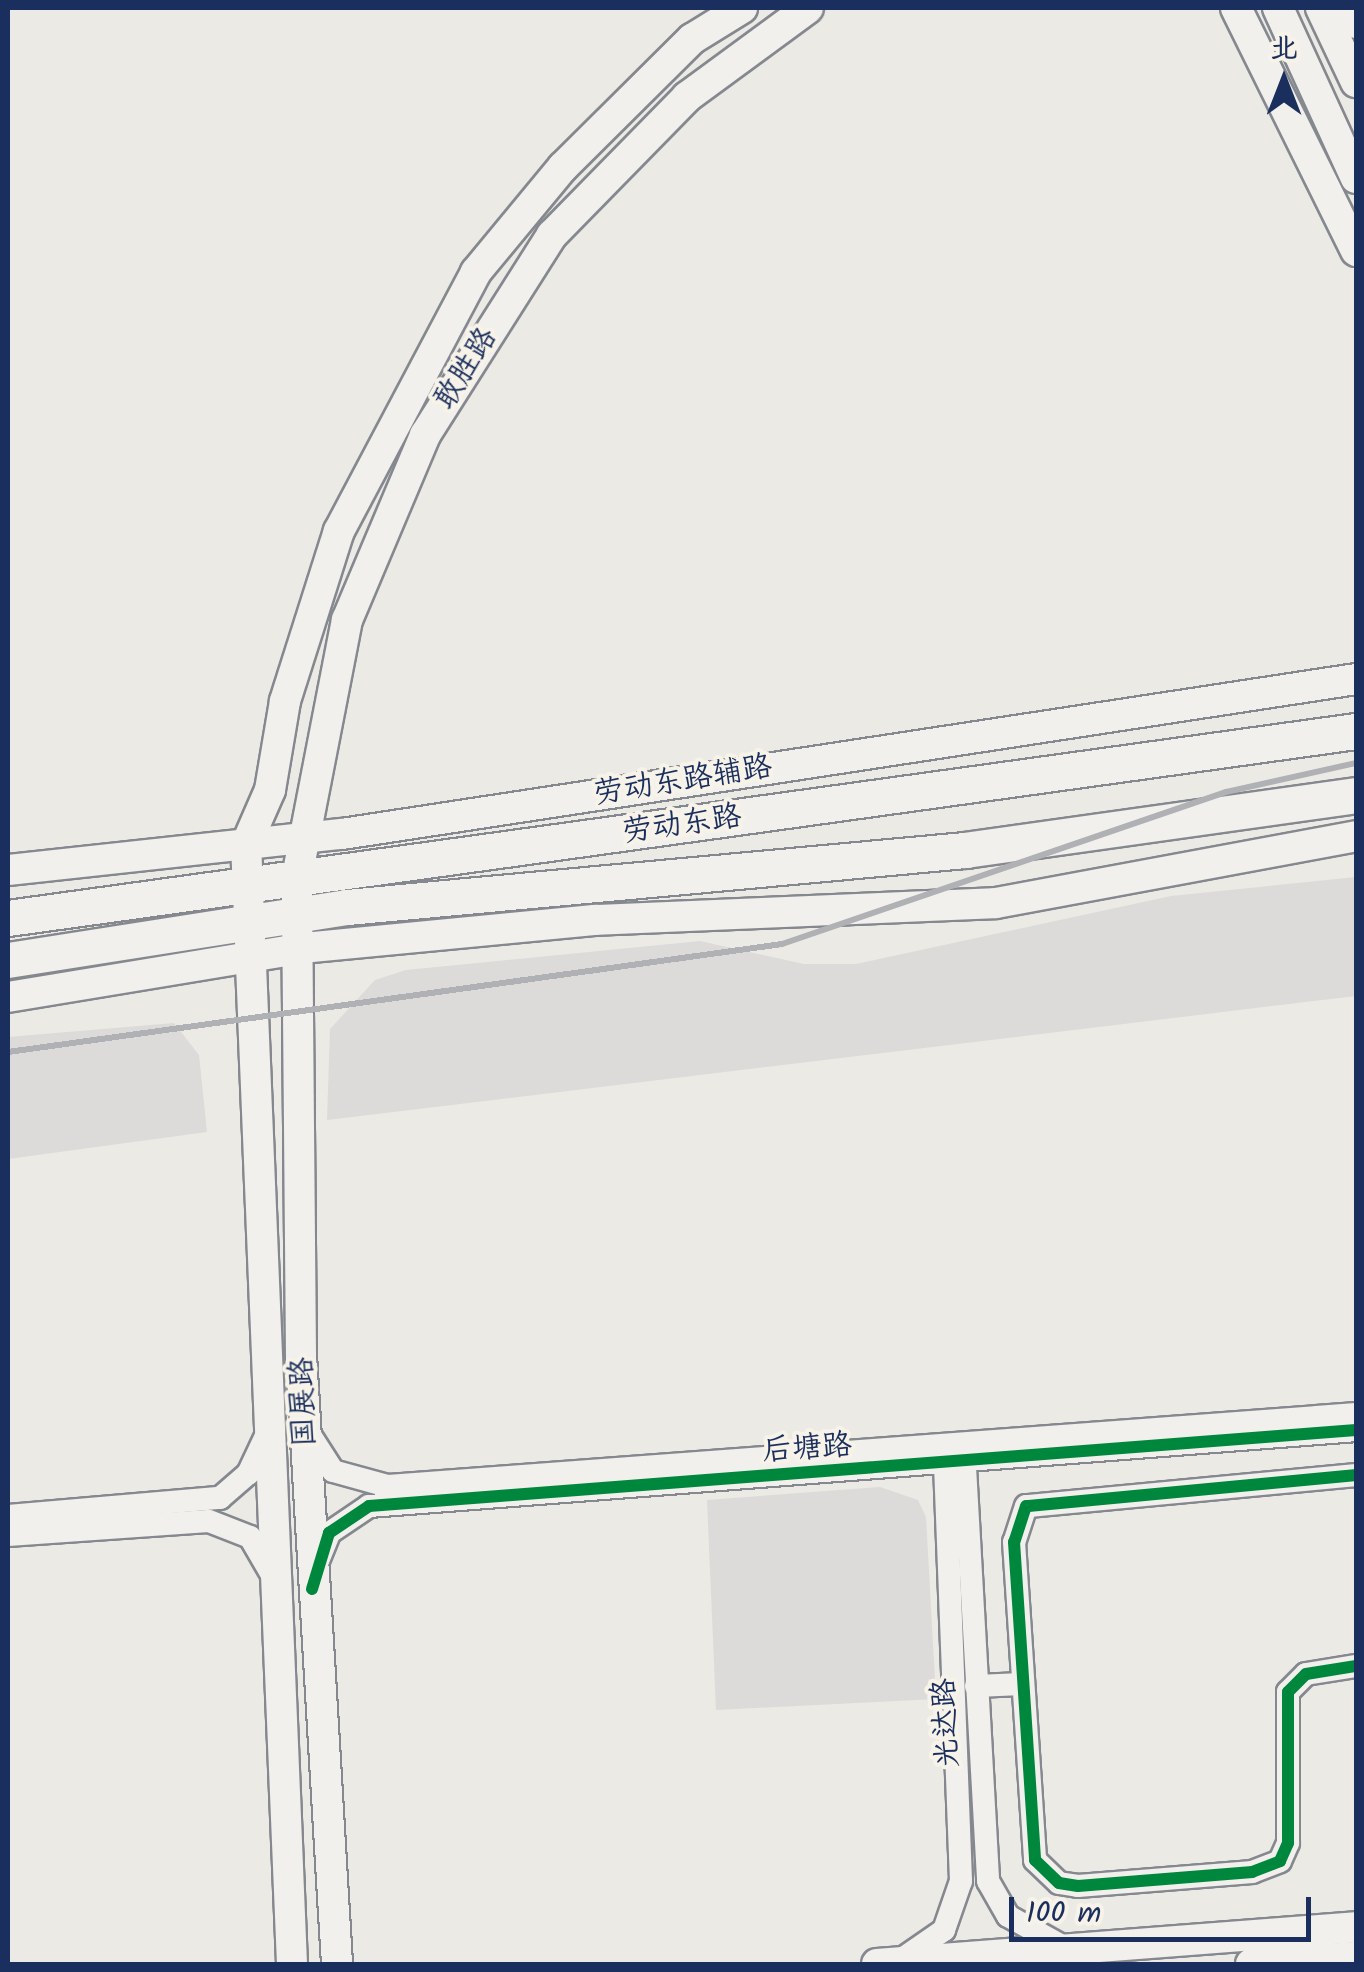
<!DOCTYPE html>
<meta charset="utf-8">
<style>
body{margin:0}
#map{position:relative;width:1364px;height:1972px;overflow:hidden;background:#ebeae5;font-family:Kalam,"LXGW WenKai TC",sans-serif}
div>[style]{position:absolute}
[style*='--x']{left:calc(var(--x)*1px);top:calc(var(--y)*1px);width:calc(var(--w)*1px);rotate:calc(var(--a)*1deg)}
.green>*{inset:0;background:#dcdbd9}
.roads{filter:drop-shadow(2px 0 #85888f) drop-shadow(-2px 0 #85888f) drop-shadow(0 2px #85888f) drop-shadow(0 -2px #85888f)}
.minor>*{height:22px;margin:-11px;padding:0 11px;transform-origin:11px;border-radius:11px;background:#f1f0ec}
.major>*{height:30px;margin:-15px;padding:0 15px;transform-origin:15px;border-radius:15px;background:#f1f0ec}
.highway>*{height:35px;margin:-17.5px;padding:0 17.5px;transform-origin:17.5px;border-radius:17.5px;background:#f1f0ec}
.rail>*{height:6px;margin:-3px;padding:0 3px;transform-origin:3px;border-radius:3px;background:#b0b1b4}
.cycleway>*{height:12px;margin:-6px;padding:0 6px;transform-origin:6px;border-radius:6px;background:#00873e}
span{translate:-50% -50%;white-space:nowrap;text-align:center;line-height:1.15;-webkit-text-stroke:8px #f7f3e8;paint-order:stroke}
.street-label{font-size:30px;color:#1b2f5e}
.frame{position:absolute;inset:0;border:10px solid #1b2f5e;pointer-events:none}
.north{position:absolute;left:1234px;top:30px;width:100px;height:100px;-webkit-text-stroke:8px #f7f3e8;paint-order:stroke;rotate:0deg;font-size:28px;font-weight:700;line-height:40px;text-align:center;color:#1b2f5e}
.north::after{content:'';display:block;margin:auto;width:35px;height:45px;background:#1b2f5e;clip-path:polygon(50% 0,100% 100%,50% 72%,0 100%)}
.scale{position:absolute;left:1009px;top:1897px;width:302px;height:45px;box-sizing:border-box;border:5px solid #1b2f5e;border-top:0;padding-left:12px;font-size:30px;line-height:35px;white-space:nowrap;color:#1b2f5e;-webkit-text-stroke:8px #f7f3e8;paint-order:stroke}
</style>
<div id="map">
<div class="green">
<div style="clip-path:polygon(1356px 877px,1356px 996px,327px 1120px,330px 1029px,375px 980px,406px 970px,700px 941px,804px 964px,856px 964px,1171px 896px)"></div>
<div style="clip-path:polygon(174px 1023px,199px 1055px,207px 1132px,8px 1159px,8px 1037px)"></div>
<div style="clip-path:polygon(880px 1487px,918px 1500px,926px 1517px,936px 1699px,716px 1710px,707px 1500px)"></div>
</div>
<div class="roads">
<div class="minor">
<div style="--x:308;--y:1432;--w:46;--a:57.3"></div>
<div style="--x:333;--y:1471;--w:57;--a:15.3"></div>
<div style="--x:388;--y:1486;--w:971;--a:-4.25"></div>
<div style="--x:964;--y:1449;--w:433;--a:86.8"></div>
<div style="--x:988;--y:1881;--w:40;--a:60.3"></div>
<div style="--x:1008;--y:1916;--w:64;--a:29"></div>
<div style="--x:1356;--y:1475;--w:331;--a:174.6"></div>
<div style="--x:1026;--y:1506;--w:38;--a:108"></div>
<div style="--x:1014;--y:1542;--w:319;--a:86.2"></div>
<div style="--x:1035;--y:1860;--w:33;--a:44"></div>
<div style="--x:1059;--y:1883;--w:19;--a:9"></div>
<div style="--x:1078;--y:1886;--w:175;--a:-4.6"></div>
<div style="--x:1252;--y:1872;--w:30;--a:-21"></div>
<div style="--x:1280;--y:1861;--w:20;--a:-66"></div>
<div style="--x:1288;--y:1843;--w:151;--a:-90"></div>
<div style="--x:1288;--y:1692;--w:25;--a:-45"></div>
<div style="--x:1306;--y:1674;--w:51;--a:-9.1"></div>
<div style="--x:8;--y:1516;--w:213;--a:-4.9"></div>
<div style="--x:220;--y:1498;--w:37;--a:-41"></div>
<div style="--x:248;--y:1474;--w:42;--a:-64.7"></div>
<div style="--x:8;--y:1535;--w:201;--a:-4"></div>
<div style="--x:209;--y:1521;--w:44;--a:21.3"></div>
<div style="--x:250;--y:1537;--w:44;--a:59.9"></div>
<div style="--x:316;--y:1566;--w:35;--a:-68"></div>
<div style="--x:329;--y:1533;--w:48;--a:-34"></div>
<div style="--x:369;--y:1506;--w:990;--a:-4.4"></div>
<div style="--x:976;--y:1686;--w:46;--a:-2.5"></div>
<div style="--x:902;--y:1959;--w:51;--a:-34.6"></div>
<div style="--x:944;--y:1930;--w:52;--a:-70.9"></div>
<div style="--x:961;--y:1881;--w:433;--a:-92.2"></div>
</div>
<div class="major">
<div style="--x:1236;--y:8;--w:271;--a:63.7"></div>
<div style="--x:1278;--y:8;--w:187;--a:65.4"></div>
<div style="--x:1321;--y:8;--w:82;--a:64.7"></div>
<div style="--x:1348;--y:8;--w:17;--a:62"></div>
<div style="--x:8;--y:870;--w:336;--a:-6.2"></div>
<div style="--x:342;--y:834;--w:1026;--a:-8.69"></div>
<div style="--x:8;--y:997;--w:299;--a:-9.4"></div>
<div style="--x:303;--y:948;--w:293;--a:-5.5"></div>
<div style="--x:595;--y:920;--w:401;--a:-2.4"></div>
<div style="--x:996;--y:903;--w:366;--a:-10.5"></div>
<div style="--x:292;--y:1964;--w:1120;--a:-92.35"></div>
<div style="--x:246;--y:845;--w:60;--a:-66.4"></div>
<div style="--x:270;--y:790;--w:90;--a:-80.4"></div>
<div style="--x:285;--y:701;--w:178;--a:-72.4"></div>
<div style="--x:339;--y:531;--w:293;--a:-62.1"></div>
<div style="--x:476;--y:272;--w:136;--a:-50.4"></div>
<div style="--x:563;--y:167;--w:182;--a:-44.8"></div>
<div style="--x:692;--y:39;--w:59;--a:-31.8"></div>
<div style="--x:337;--y:1964;--w:610;--a:-93.38"></div>
<div style="--x:301;--y:1355;--w:478;--a:-90.5"></div>
<div style="--x:297;--y:877;--w:262;--a:-79"></div>
<div style="--x:347;--y:620;--w:201;--a:-67.1"></div>
<div style="--x:425;--y:435;--w:237;--a:-57.6"></div>
<div style="--x:552;--y:235;--w:193;--a:-45.6"></div>
<div style="--x:687;--y:97;--w:150;--a:-36.3"></div>
<div style="--x:877;--y:1964;--w:480;--a:-4.4"></div>
<div style="--x:1251;--y:1964;--w:105;--a:-3.8"></div>
</div>
<div class="highway">
<div style="--x:8;--y:918;--w:1361;--a:-7.9"></div>
<div style="--x:8;--y:960;--w:343;--a:-8.9"></div>
<div style="--x:347;--y:907;--w:621;--a:-5.27"></div>
<div style="--x:965;--y:850;--w:395;--a:-8"></div>
</div>
</div>
<div class="rail">
<div style="--x:8;--y:1052;--w:781;--a:-7.94"></div>
<div style="--x:782;--y:944;--w:469;--a:-18.9"></div>
<div style="--x:1226;--y:792;--w:133;--a:-12.6"></div>
</div>
<div class="cycleway">
<div style="--x:1356;--y:1475;--w:331;--a:174.6"></div>
<div style="--x:1026;--y:1506;--w:38;--a:108"></div>
<div style="--x:1014;--y:1542;--w:319;--a:86.2"></div>
<div style="--x:1035;--y:1860;--w:33;--a:44"></div>
<div style="--x:1059;--y:1883;--w:19;--a:9"></div>
<div style="--x:1078;--y:1886;--w:175;--a:-4.6"></div>
<div style="--x:1252;--y:1872;--w:30;--a:-21"></div>
<div style="--x:1280;--y:1861;--w:20;--a:-66"></div>
<div style="--x:1288;--y:1843;--w:151;--a:-90"></div>
<div style="--x:1288;--y:1692;--w:25;--a:-45"></div>
<div style="--x:1306;--y:1674;--w:51;--a:-9.1"></div>
<div style="--x:312;--y:1589;--w:59;--a:-73.1"></div>
<div style="--x:329;--y:1533;--w:48;--a:-34"></div>
<div style="--x:369;--y:1506;--w:990;--a:-4.4"></div>
</div>
<div class="street-label">
<span style="left:466px;top:369px;rotate:-58deg">敢胜路</span>
<span style="left:683px;top:781px;rotate:-9deg">劳动东路辅路</span>
<span style="left:682px;top:825px;rotate:-8deg">劳动东路</span>
<span style="left:304px;top:1402px;rotate:-92deg">国展路</span>
<span style="left:807px;top:1449px;rotate:-4deg">后塘路</span>
<span style="left:947px;top:1723px;rotate:-93deg">光达路</span>
</div>
<div class="frame"></div>
<div class="north">北</div>
<div class="scale">100 m</div>
</div>
